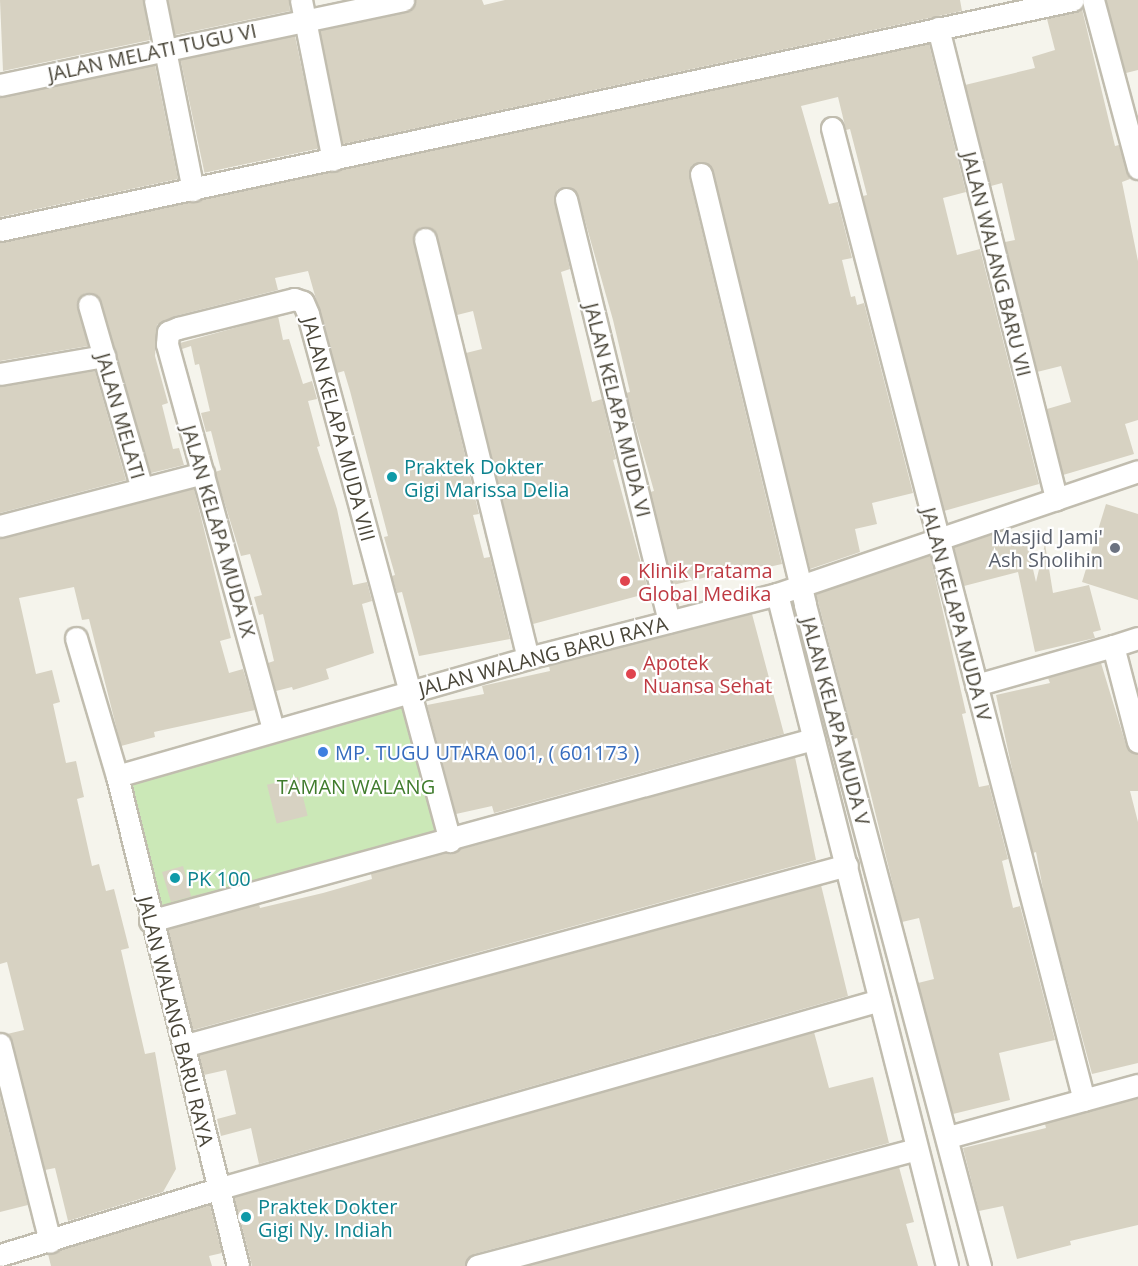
<!DOCTYPE html>
<style>
body{margin:0}
#map{position:relative;width:1138px;height:1266px;overflow:hidden;background:#f5f4ec;font-family:"Open Sans",sans-serif}
div>[style]{position:absolute}
[style*='--x']{left:calc(var(--x)*1px);top:calc(var(--y)*1px);width:calc(var(--w)*1px);rotate:calc(var(--a)*1deg)}
.green>*{inset:0;background:#cbe8b7}
.building>*{inset:0;background:#d7d2c2;transform-origin:0 0}
.roads{filter:drop-shadow(2px 0 #c1bdaf) drop-shadow(-2px 0 #c1bdaf) drop-shadow(0 2px #c1bdaf) drop-shadow(0 -2px #c1bdaf)}
.minor>*{height:21px;margin:-10.5px;padding:0 10.5px;transform-origin:10.5px;border-radius:10.5px;background:#fff}
.dots>*{width:16px;height:16px;translate:-50% -50%;box-sizing:border-box;border:3px solid #fff;border-radius:50%}
span{translate:-50% -50%;white-space:nowrap;text-align:center;line-height:1.15;-webkit-text-stroke:4.5px #fff;paint-order:stroke}
.street-label{font-size:20px;color:#4a4639}
.culture-label{font-size:20px;color:#0d838f}
.left{translate:0 -50%;text-align:left}
.worship-label{font-size:20px;color:#5b616d}
.right{translate:-100% -50%;text-align:right}
.health-label{font-size:20px;color:#be3a42}
.shop-label{font-size:20px;color:#366cbe}
.park-label{font-size:20px;color:#407c2d}
</style>
<div id="map">
<div class="green">
<div style="clip-path:polygon(409px 696px,446px 834px,154px 918px,122px 790px,154px 770px)"></div>
</div>
<div class="building">
<div style="clip-path:polygon(0 0,143px 0,150px 40px,3px 71px)"></div>
<div style="clip-path:polygon(168px 0,289px 0,290px 11px,175px 35px)"></div>
<div style="clip-path:polygon(415px 0,482px 0,484px 5px,505px 0,960px 0,962px 11px,343px 144px,320px 31px,406px 12px)"></div>
<div style="clip-path:polygon(1106px 0,1138px 0,1138px 70px,1126px 73px)"></div>
<div style="clip-path:polygon(1082px 9px,1115px 146px,1119px 145px,1130px 179px,1122px 182px,1138px 261px,1138px 420px,1125px 424px,1134px 454px,1063px 475px,1047px 409px,1071px 402px,1061px 366px,1037px 372px,1005px 242px,1015px 240px,1002px 183px,991px 186px,965px 85px,1035px 68px,1032px 57px,1055px 50px,1047px 19px)"></div>
<div style="left:295px;top:36px;width:115px;height:117px;rotate:78deg"></div>
<div style="clip-path:polygon(929px 44px,966px 192px,943px 198px,957px 255px,980px 249px,1039px 484px,944px 511px,863px 196px,867px 195px,850px 129px,846px 130px,838px 97px,801px 106px,829px 204px,838px 202px,852px 258px,842px 260px,851px 297px,855px 296px,857px 305px,864px 303px,913px 493px,872px 503px,877px 524px,855px 529px,860px 552px,810px 569px,713px 171px,704px 162px,692px 165px,689px 177px,782px 564px,733px 575px,732px 571px,673px 585px,650px 492px,654px 491px,626px 393px,630px 392px,613px 320px,578px 196px,569px 187px,558px 189px,554px 196px,570px 269px,561px 272px,592px 402px,602px 399px,616px 459px,613px 460px,649px 593px,533px 624px,466px 353px,482px 349px,473px 311px,457px 315px,435px 231px,421px 227px,413px 236px,479px 514px,473px 515px,484px 558px,490px 557px,510px 639px,419px 656px,402px 592px,397px 593px,392px 576px,395px 575px,384px 537px,388px 536px,350px 391px,344px 371px,337px 373px,308px 271px,275px 278px,278px 290px,175px 316px,157px 325px,155px 356px,168px 403px,162px 405px,173px 449px,179px 448px,184px 465px,151px 473px,97px 295px,85px 293px,77px 303px,88px 346px,0 361px,0 242px)"></div>
<div style="clip-path:polygon(155px 65px,178px 179px,0 217px,0 97px)"></div>
<div style="clip-path:polygon(278px 316px,283px 340px,289px 339px,303px 384px,312px 381px,317px 399px,308px 401px,320px 446px,317px 447px,337px 509px,353px 585px,367px 582px,372px 601px,362px 604px,374px 653px,326px 669px,329px 679px,293px 690px,292px 687px,276px 691px,268px 663px,274px 661px,263px 614px,259px 615px,254px 597px,262px 595px,250px 554px,241px 556px,215px 472px,221px 470px,211px 431px,206px 432px,201px 413px,210px 411px,199px 364px,195px 365px,191px 346px,182px 349px,180px 343px)"></div>
<div style="clip-path:polygon(95px 371px,126px 480px,0 513px,0 386px)"></div>
<div style="clip-path:polygon(194px 489px,231px 638px,220px 641px,229px 673px,243px 669px,255px 710px,154px 732px,155px 737px,121px 746px,89px 619px,82px 620px,74px 587px,19px 598px,36px 674px,52px 670px,60px 702px,53px 704px,66px 763px,76px 761px,84px 797px,77px 799px,92px 866px,99px 864px,106px 891px,114px 889px,129px 948px,121px 950px,145px 1054px,155px 1052px,176px 1169px,163px 1192px,68px 1221px,55px 1168px,45px 1170px,12px 1041px,7px 1034px,24px 1030px,7px 962px,0 964px,0 538px)"></div>
<div style="clip-path:polygon(1106px 504px,1138px 514px,1138px 600px,1082px 582px)"></div>
<div style="clip-path:polygon(1024px 531px,1036px 582px,1045px 544px,1053px 593px,1089px 585px,1101px 630px,1093px 632px,1095px 638px,1035px 652px,1018px 572px,964px 586px,954px 547px,998px 532px,999px 537px)"></div>
<div style="clip-path:polygon(930px 555px,966px 713px,962px 714px,979px 787px,989px 785px,1008px 859px,1002px 861px,1013px 908px,1020px 906px,1055px 1040px,999px 1053px,1010px 1100px,953px 1114px,918px 983px,934px 979px,919px 918px,902px 922px,857px 738px,854px 739px,816px 594px)"></div>
<div style="clip-path:polygon(752px 614px,784px 734px,494px 813px,492px 806px,456px 814px,427px 705px,484px 694px,482px 686px,550px 671px,549px 666px)"></div>
<div style="clip-path:polygon(1101px 663px,1126px 745px,1138px 754px,1138px 791px,1130px 791px,1138px 822px,1138px 1063px,1092px 1074px,1045px 900px,1036px 852px,1033px 853px,1014px 778px,996px 695px,1050px 683px,1048px 678px)"></div>
<div style="clip-path:polygon(795px 757px,816px 860px,193px 1030px,168px 929px,259px 904px,260px 908px,323px 893px,372px 879px,371px 874px)"></div>
<div style="left:298px;top:777px;width:40px;height:32px;rotate:76deg"></div>
<div style="clip-path:polygon(183px 866px,191px 896px,209px 892px,171px 902px,162px 872px)"></div>
<div style="clip-path:polygon(821px 885px,848px 996px,259px 1164px,251px 1128px,221px 1136px,217px 1119px,236px 1114px,226px 1070px,204px 1075px,199px 1055px)"></div>
<div style="clip-path:polygon(814px 1032px,829px 1088px,873px 1077px,889px 1143px,474px 1254px,465px 1266px,252px 1266px,234px 1197px)"></div>
<div style="clip-path:polygon(0 1096px,28px 1205px,0 1212px)"></div>
<div style="clip-path:polygon(1138px 1098px,1138px 1225px,1070px 1241px,1071px 1245px,1017px 1259px,1003px 1206px,979px 1211px,963px 1148px,1046px 1128px,1045px 1124px)"></div>
<div style="clip-path:polygon(899px 1167px,914px 1222px,906px 1224px,918px 1266px,527px 1266px)"></div>
<div style="clip-path:polygon(210px 1205px,222px 1253px,209px 1256px,212px 1266px,51px 1266px,48px 1254px)"></div>
</div>
<div class="roads">
<div class="minor">
<div style="--x:155;--y:0;--w:194;--a:78.7"></div>
<div style="--x:301;--y:0;--w:163;--a:78.7"></div>
<div style="--x:1093;--y:0;--w:174;--a:75"></div>
<div style="--x:938;--y:28;--w:486;--a:75.9"></div>
<div style="--x:0;--y:85;--w:412;--a:-11.9"></div>
<div style="--x:832;--y:128;--w:1004;--a:75.47"></div>
<div style="--x:701;--y:174;--w:443;--a:76.4"></div>
<div style="--x:805;--y:605;--w:684;--a:75.17"></div>
<div style="--x:566;--y:199;--w:435;--a:76.3"></div>
<div style="--x:0;--y:230;--w:1097;--a:-12.1"></div>
<div style="--x:425;--y:239;--w:431;--a:76.2"></div>
<div style="--x:89;--y:305;--w:191;--a:73.9"></div>
<div style="--x:0;--y:374;--w:106;--a:-9.8"></div>
<div style="--x:0;--y:526;--w:210;--a:-14.6"></div>
<div style="--x:777;--y:594;--w:693;--a:75.8"></div>
<div style="--x:76;--y:638;--w:144;--a:73.5"></div>
<div style="--x:1138;--y:638;--w:26;--a:162"></div>
<div style="--x:1113;--y:646;--w:99;--a:75.4"></div>
<div style="--x:976;--y:685;--w:142;--a:-15.9"></div>
<div style="--x:273;--y:729;--w:399;--a:-105.4"></div>
<div style="--x:167;--y:344;--w:12;--a:-85"></div>
<div style="--x:168;--y:332;--w:11;--a:-22"></div>
<div style="--x:178;--y:328;--w:120;--a:-14"></div>
<div style="--x:294;--y:299;--w:9;--a:18"></div>
<div style="--x:303;--y:302;--w:13;--a:67"></div>
<div style="--x:308;--y:314;--w:546;--a:74.92"></div>
<div style="--x:150;--y:921;--w:688;--a:-15.35"></div>
<div style="--x:0;--y:1044;--w:204;--a:75.8"></div>
<div style="--x:183;--y:1046;--w:688;--a:-15.25"></div>
<div style="--x:948;--y:1137;--w:197;--a:-15.3"></div>
<div style="--x:0;--y:1255;--w:227;--a:-16.9"></div>
<div style="--x:217;--y:1189;--w:689;--a:-15.91"></div>
<div style="--x:238;--y:1266;--w:505;--a:-103.87"></div>
<div style="--x:117;--y:776;--w:428;--a:-16"></div>
<div style="--x:528;--y:658;--w:257;--a:-14.4"></div>
<div style="--x:777;--y:594;--w:381;--a:-18.8"></div>
<div style="--x:477;--y:1266;--w:455;--a:-14.9"></div>
</div>
</div>
<div class="dots">
<div style="left:392px;top:477px;background:#0f9aa8"></div>
<div style="left:1115px;top:548px;background:#6b7280"></div>
<div style="left:625px;top:581px;background:#e0444e"></div>
<div style="left:631px;top:674px;background:#e0444e"></div>
<div style="left:323px;top:752px;background:#3f7fe0"></div>
<div style="left:175px;top:878px;background:#0f9aa8"></div>
<div style="left:246px;top:1217px;background:#0f9aa8"></div>
</div>
<div class="street-label">
<span style="left:152px;top:52px;rotate:-12deg">JALAN MELATI TUGU VI</span>
<span style="left:997px;top:264px;rotate:76deg">JALAN WALANG BARU VII</span>
<span style="left:618px;top:410px;rotate:76deg">JALAN KELAPA MUDA VI</span>
<span style="left:121px;top:416px;rotate:74deg">JALAN MELATI</span>
<span style="left:339px;top:429px;rotate:75deg">JALAN KELAPA MUDA VIII</span>
<span style="left:219px;top:531px;rotate:74deg">JALAN KELAPA MUDA IX</span>
<span style="left:957px;top:614px;rotate:75deg">JALAN KELAPA MUDA IV</span>
<span style="left:543px;top:656px;rotate:-15deg">JALAN WALANG BARU RAYA</span>
<span style="left:836px;top:721px;rotate:75deg">JALAN KELAPA MUDA V</span>
<span style="left:176px;top:1021px;rotate:76deg">JALAN WALANG BARU RAYA</span>
</div>
<div class="culture-label">
<span class="left" style="left:404px;top:478px">Praktek Dokter<br>Gigi Marissa Delia</span>
<span class="left" style="left:187px;top:878px">PK 100</span>
<span class="left" style="left:258px;top:1218px">Praktek Dokter<br>Gigi Ny. Indiah</span>
</div>
<div class="worship-label">
<span class="right" style="left:1103px;top:548px">Masjid Jami'<br>Ash Sholihin</span>
</div>
<div class="health-label">
<span class="left" style="left:638px;top:582px">Klinik Pratama<br>Global Medika</span>
<span class="left" style="left:643px;top:674px">Apotek<br>Nuansa Sehat</span>
</div>
<div class="shop-label">
<span class="left" style="left:335px;top:752px">MP. TUGU UTARA 001, ( 601173 )</span>
</div>
<div class="park-label">
<span style="left:356px;top:786px">TAMAN WALANG</span>
</div>
</div>
